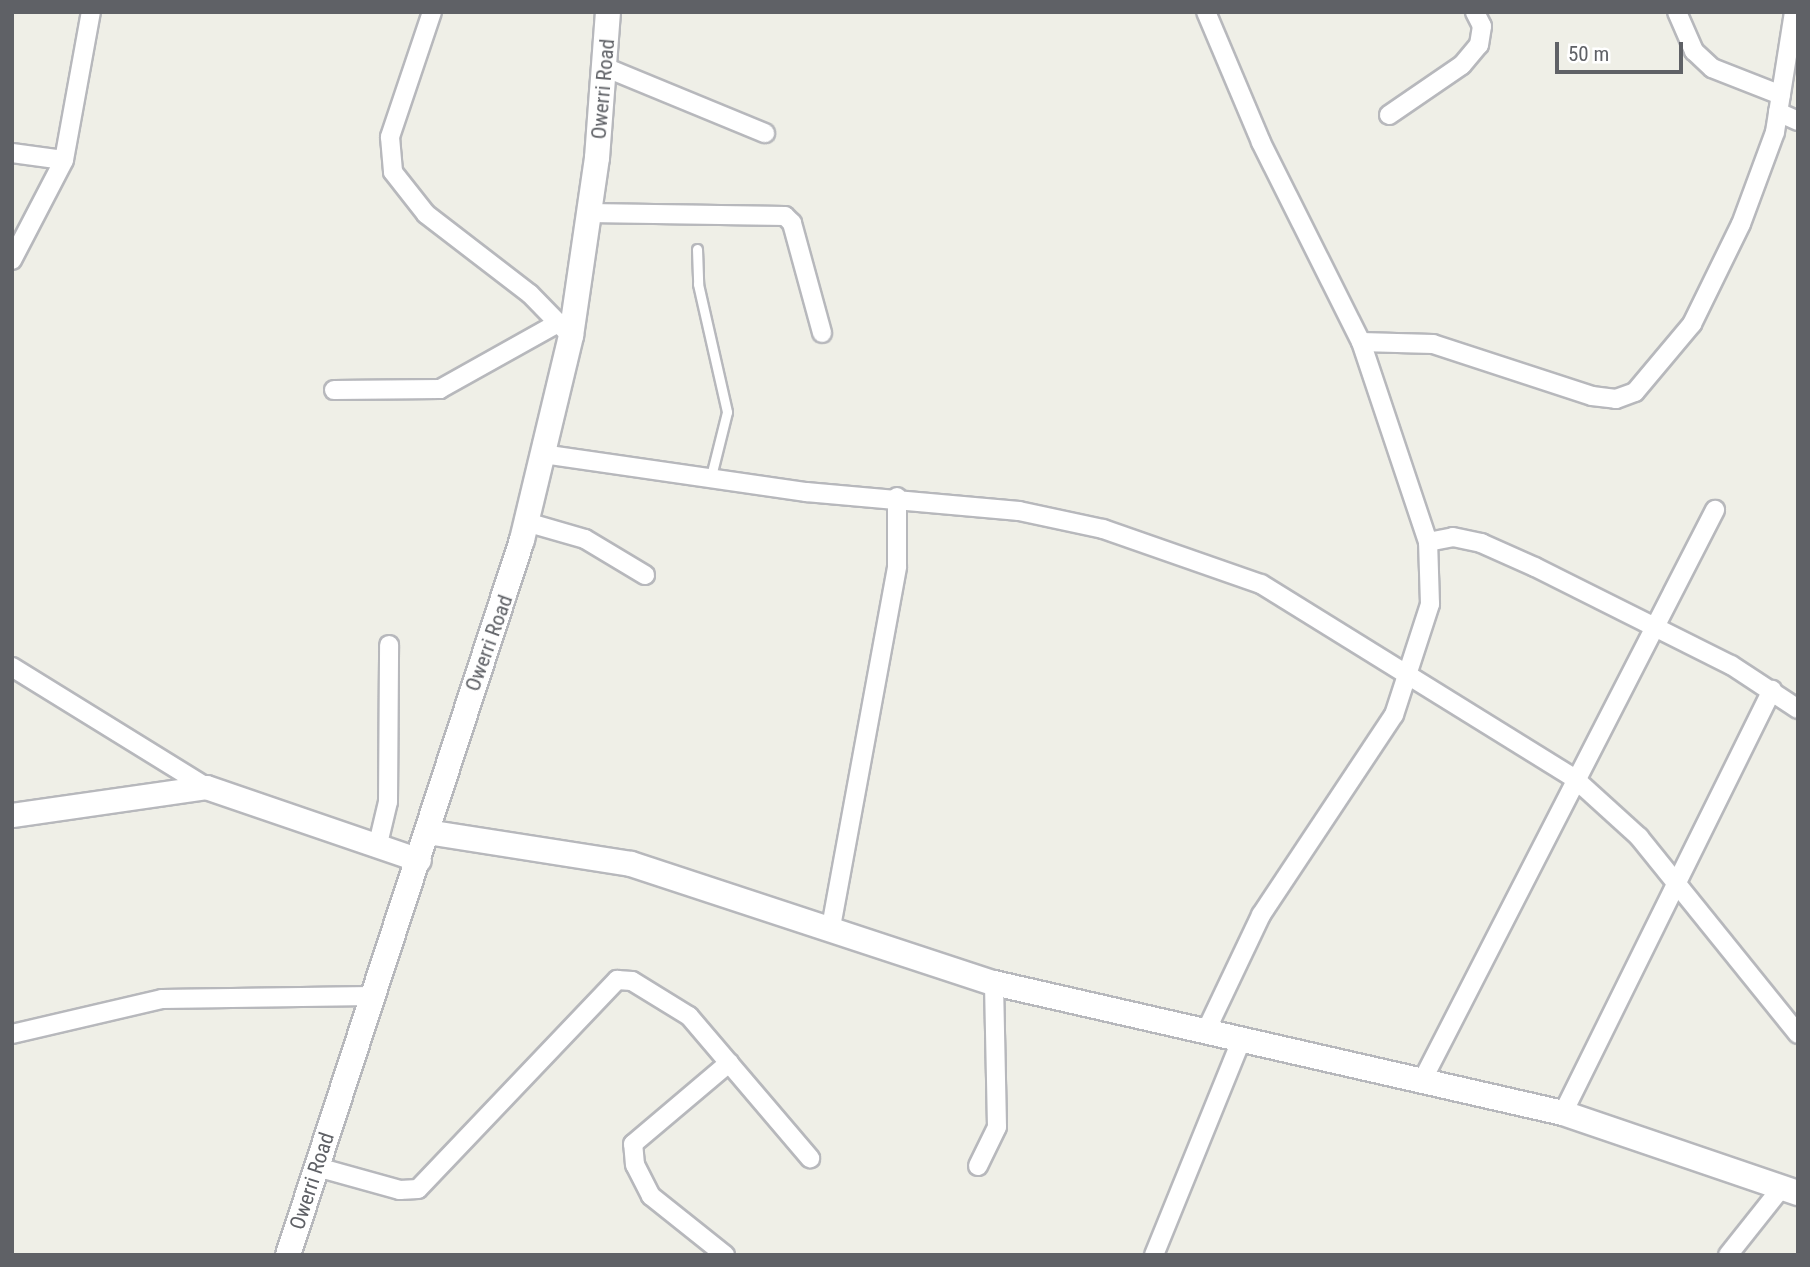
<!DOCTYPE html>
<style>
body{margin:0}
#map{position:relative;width:1810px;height:1267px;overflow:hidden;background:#efefe7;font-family:"Roboto Condensed",sans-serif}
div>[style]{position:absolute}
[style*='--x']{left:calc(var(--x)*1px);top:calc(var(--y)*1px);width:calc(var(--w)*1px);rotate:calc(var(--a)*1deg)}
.roads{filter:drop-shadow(2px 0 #b7b8bc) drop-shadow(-2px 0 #b7b8bc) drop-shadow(0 2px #b7b8bc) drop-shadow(0 -2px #b7b8bc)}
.service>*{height:9px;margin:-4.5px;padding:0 4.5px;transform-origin:4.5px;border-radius:4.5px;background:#fff}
.minor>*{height:18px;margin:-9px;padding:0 9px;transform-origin:9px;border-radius:9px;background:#fff}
.tertiary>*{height:23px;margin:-11.5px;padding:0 11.5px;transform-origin:11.5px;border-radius:11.5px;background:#fff}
.secondary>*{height:24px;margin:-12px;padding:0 12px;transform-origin:12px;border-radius:12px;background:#fff}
span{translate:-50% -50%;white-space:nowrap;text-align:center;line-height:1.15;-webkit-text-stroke:5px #fff;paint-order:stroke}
.street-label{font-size:21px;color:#5f6166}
.frame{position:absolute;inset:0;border:14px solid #5f6166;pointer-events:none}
.scale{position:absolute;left:1555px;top:42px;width:128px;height:32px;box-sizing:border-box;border:4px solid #5f6166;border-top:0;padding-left:9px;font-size:21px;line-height:24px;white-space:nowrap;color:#5f6166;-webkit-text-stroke:5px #fff;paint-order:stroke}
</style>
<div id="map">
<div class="roads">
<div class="service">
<div style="--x:697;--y:249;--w:35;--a:88"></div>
<div style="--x:698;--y:284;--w:131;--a:77.2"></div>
<div style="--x:727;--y:412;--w:70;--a:104"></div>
</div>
<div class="minor">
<div style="--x:432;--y:12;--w:132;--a:108.6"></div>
<div style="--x:390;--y:137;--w:35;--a:85"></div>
<div style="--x:393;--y:172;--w:53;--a:51.8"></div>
<div style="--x:426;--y:214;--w:131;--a:37.6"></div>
<div style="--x:530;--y:294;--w:59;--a:45.7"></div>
<div style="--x:1677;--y:12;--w:43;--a:66.4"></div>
<div style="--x:1694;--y:51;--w:25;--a:43"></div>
<div style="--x:1712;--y:68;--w:74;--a:21.4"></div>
<div style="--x:607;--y:68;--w:171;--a:22.4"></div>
<div style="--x:1778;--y:112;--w:22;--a:24"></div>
<div style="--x:1389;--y:115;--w:88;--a:-34.4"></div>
<div style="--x:1462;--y:65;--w:26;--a:-50"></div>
<div style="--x:1479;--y:45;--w:19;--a:-81"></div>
<div style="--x:1482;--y:26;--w:16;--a:-117"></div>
<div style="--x:12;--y:153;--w:52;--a:7.7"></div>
<div style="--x:589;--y:213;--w:196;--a:0.9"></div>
<div style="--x:785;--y:216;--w:10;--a:45"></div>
<div style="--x:792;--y:223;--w:114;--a:74.7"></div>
<div style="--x:12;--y:260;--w:113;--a:-62.5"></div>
<div style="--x:64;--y:160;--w:150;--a:-79.7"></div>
<div style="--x:1361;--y:342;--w:72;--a:1.6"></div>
<div style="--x:1433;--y:344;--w:167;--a:18.1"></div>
<div style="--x:1592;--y:396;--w:24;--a:7"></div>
<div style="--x:1616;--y:399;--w:20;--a:-20"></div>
<div style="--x:1635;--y:392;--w:89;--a:-50"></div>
<div style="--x:1692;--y:324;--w:111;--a:-63.9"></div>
<div style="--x:1741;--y:224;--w:98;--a:-69.7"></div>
<div style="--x:1775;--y:132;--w:121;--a:-81"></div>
<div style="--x:334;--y:390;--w:106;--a:-0.5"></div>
<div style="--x:440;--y:389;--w:135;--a:-29.2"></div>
<div style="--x:542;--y:454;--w:267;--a:8.2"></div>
<div style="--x:806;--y:492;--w:214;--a:5.1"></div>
<div style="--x:1019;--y:511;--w:86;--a:12.1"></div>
<div style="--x:1103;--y:529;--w:167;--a:19.2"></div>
<div style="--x:1261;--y:584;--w:368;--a:31.8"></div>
<div style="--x:1574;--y:778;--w:88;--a:42.2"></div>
<div style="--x:1639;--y:837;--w:253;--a:51.1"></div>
<div style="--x:526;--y:522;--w:61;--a:16.1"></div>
<div style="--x:585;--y:539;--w:70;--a:31"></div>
<div style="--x:1428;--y:542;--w:25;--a:-11"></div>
<div style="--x:1453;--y:537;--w:29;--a:12"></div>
<div style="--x:1481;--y:543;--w:59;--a:24"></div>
<div style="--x:1535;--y:567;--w:219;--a:26.6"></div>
<div style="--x:1731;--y:665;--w:80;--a:33.3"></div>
<div style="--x:12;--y:667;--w:228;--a:31.7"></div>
<div style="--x:377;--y:848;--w:47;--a:-76.6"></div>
<div style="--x:388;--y:802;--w:157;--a:-89.6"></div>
<div style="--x:831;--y:927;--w:367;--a:-79.6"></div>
<div style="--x:897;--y:566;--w:69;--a:-90"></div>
<div style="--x:1205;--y:1033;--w:131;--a:-64.6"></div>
<div style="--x:1261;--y:915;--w:240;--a:-56.4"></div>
<div style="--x:1394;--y:715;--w:117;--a:-72"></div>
<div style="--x:1430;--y:604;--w:62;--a:-91.8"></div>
<div style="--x:1428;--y:542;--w:211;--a:-108.5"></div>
<div style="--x:1361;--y:342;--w:224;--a:-116.6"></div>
<div style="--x:1261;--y:142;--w:141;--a:-112.9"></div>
<div style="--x:12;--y:1034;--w:154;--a:-13.1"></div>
<div style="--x:162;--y:999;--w:209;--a:-0.8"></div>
<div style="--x:1422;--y:1081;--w:642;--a:-62.84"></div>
<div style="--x:1563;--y:1113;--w:472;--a:-63.7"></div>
<div style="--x:978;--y:1166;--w:43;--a:-64"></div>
<div style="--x:997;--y:1127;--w:144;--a:-91.2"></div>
<div style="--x:317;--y:1167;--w:86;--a:15.5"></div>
<div style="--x:400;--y:1190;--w:18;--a:-3"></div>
<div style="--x:418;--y:1189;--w:289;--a:-46.4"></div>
<div style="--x:617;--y:980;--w:15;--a:4"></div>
<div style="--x:632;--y:981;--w:67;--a:31.6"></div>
<div style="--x:689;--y:1016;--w:187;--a:49.6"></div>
<div style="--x:725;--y:1255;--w:95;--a:-141.4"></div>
<div style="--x:651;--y:1196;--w:35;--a:-117"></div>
<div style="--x:635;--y:1165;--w:21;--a:-95"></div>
<div style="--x:633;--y:1144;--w:126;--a:-40.2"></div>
<div style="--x:1154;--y:1255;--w:231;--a:-67.9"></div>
<div style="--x:1728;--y:1255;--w:87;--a:-51.5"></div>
</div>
<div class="tertiary">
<div style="--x:12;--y:815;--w:196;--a:-8.2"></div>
<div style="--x:206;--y:787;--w:225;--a:18.9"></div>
</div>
<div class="secondary">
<div style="--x:427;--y:832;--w:206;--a:8.9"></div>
<div style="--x:631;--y:864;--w:382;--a:18.2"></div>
<div style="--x:994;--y:983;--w:584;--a:12.87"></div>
<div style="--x:1563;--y:1113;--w:248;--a:18.8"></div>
<div style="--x:288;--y:1255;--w:752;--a:-71.88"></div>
<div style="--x:522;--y:540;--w:210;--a:-76.5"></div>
<div style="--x:571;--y:336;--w:180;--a:-81.7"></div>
<div style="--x:597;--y:158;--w:146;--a:-85.7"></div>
</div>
</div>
<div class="street-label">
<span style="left:603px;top:89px;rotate:-85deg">Owerri Road</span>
<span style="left:489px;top:643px;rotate:-70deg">Owerri Road</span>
<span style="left:312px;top:1181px;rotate:-72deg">Owerri Road</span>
</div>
<div class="frame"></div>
<div class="scale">50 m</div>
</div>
